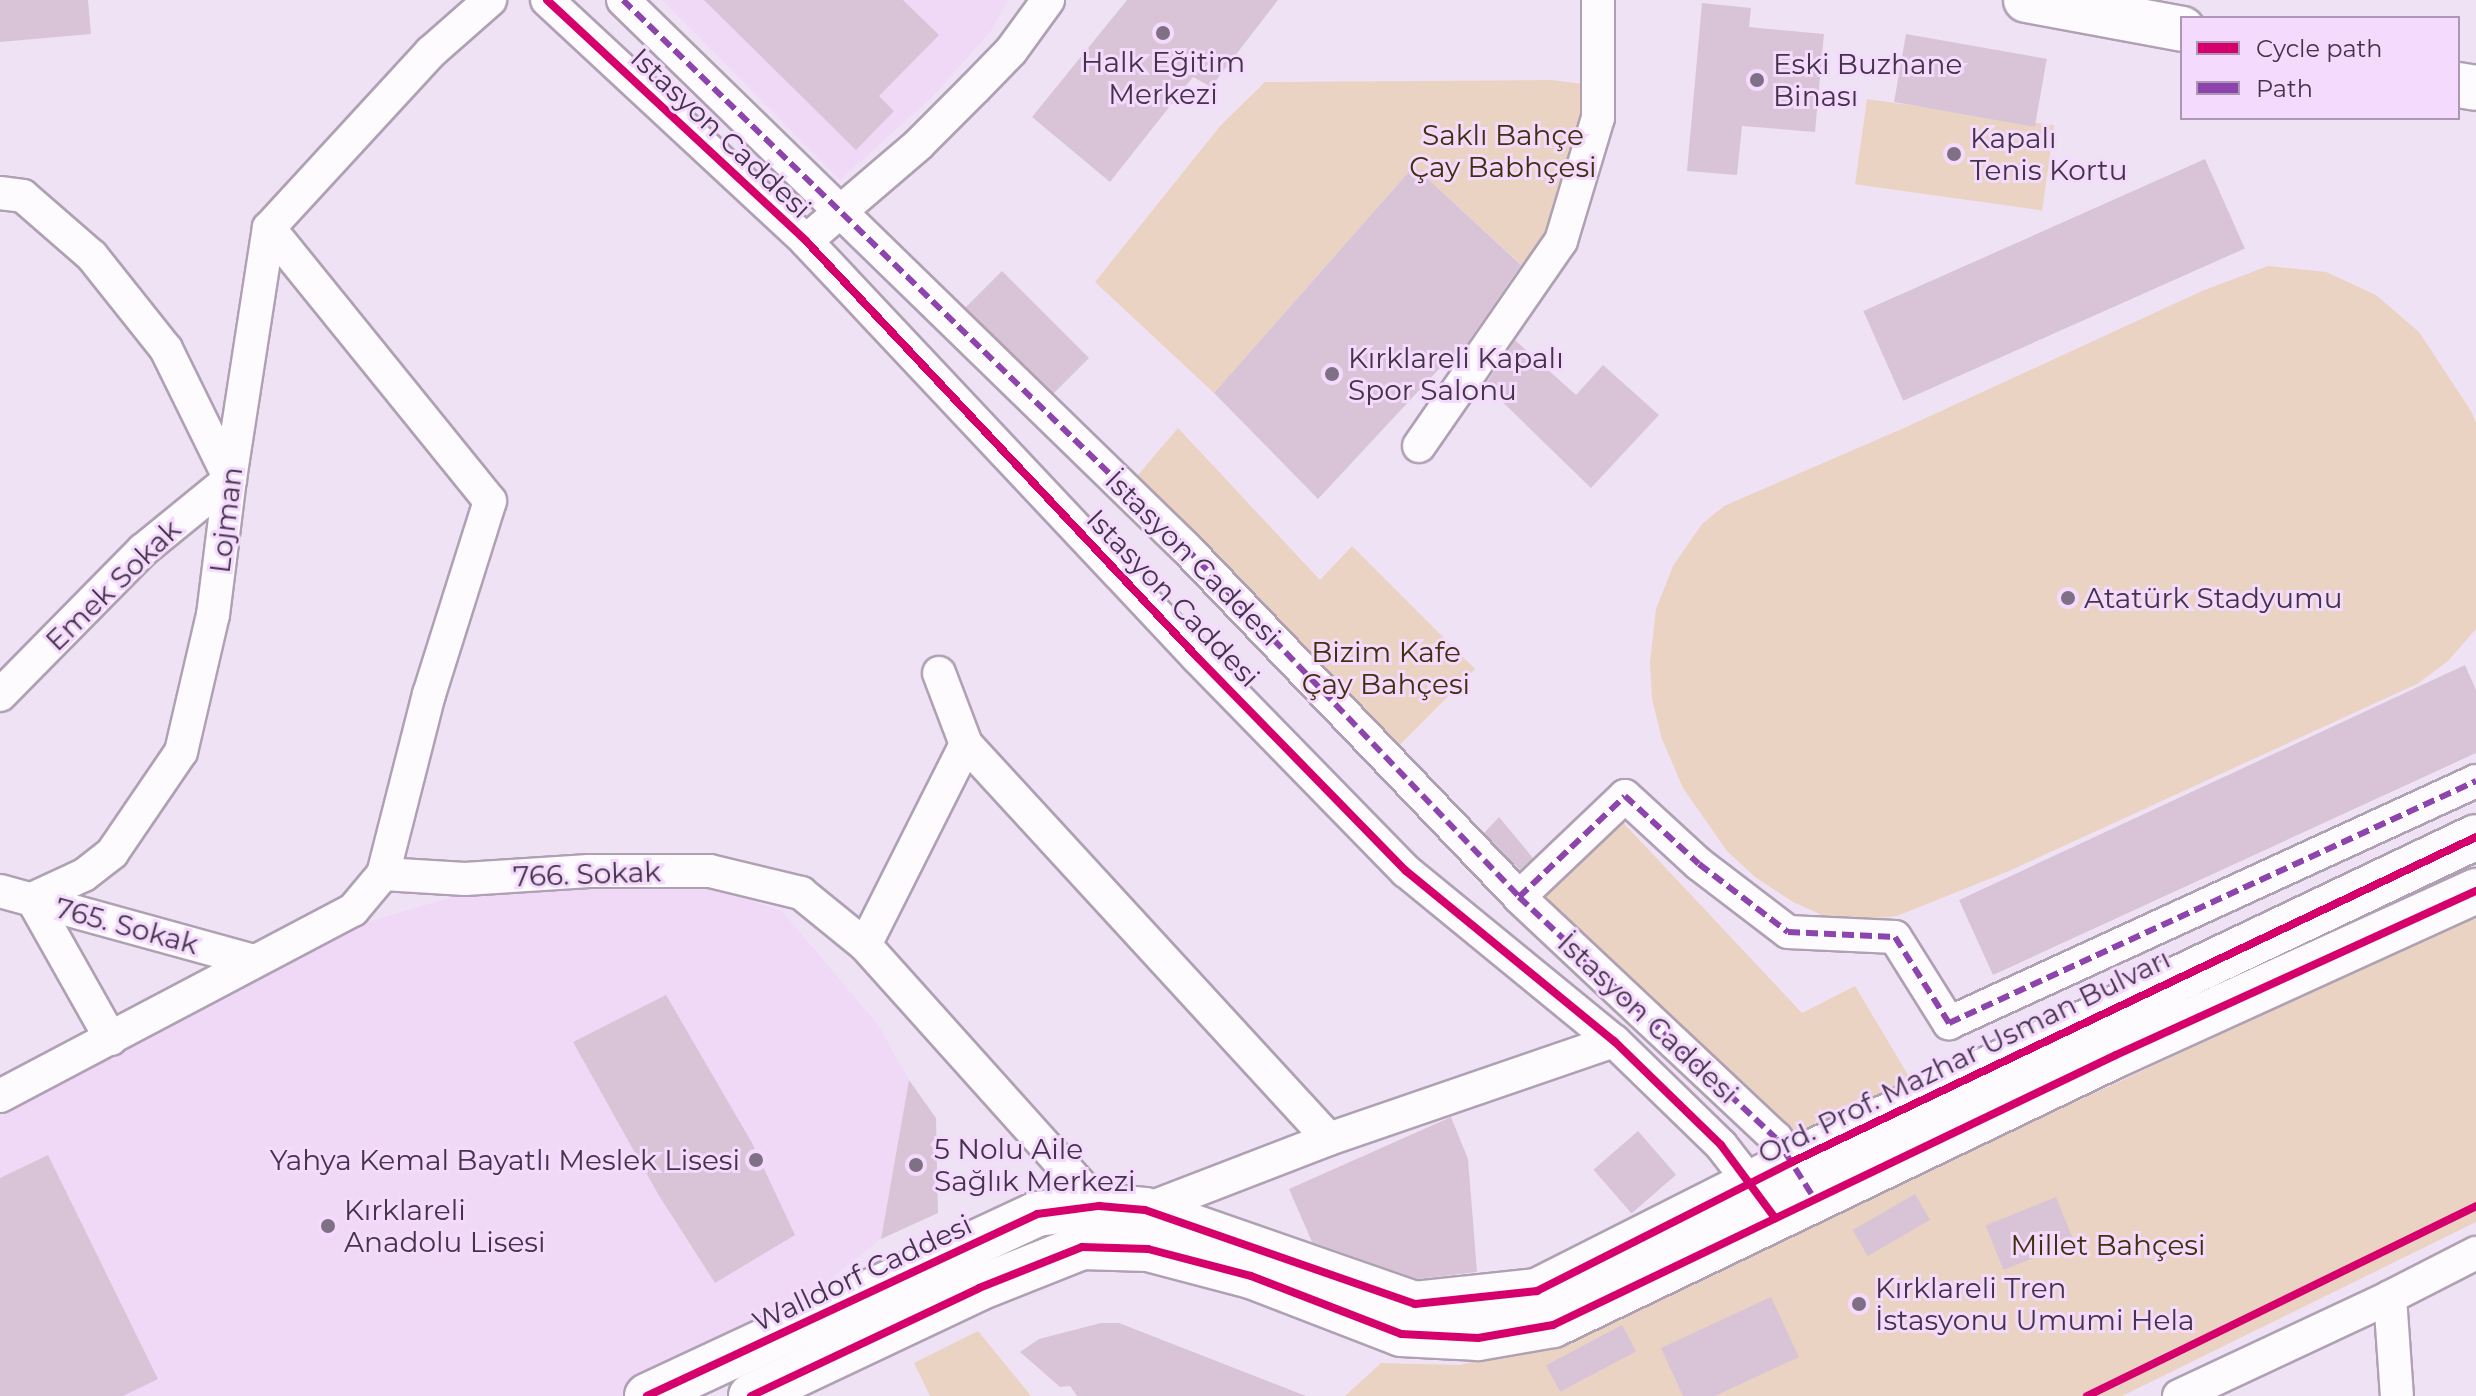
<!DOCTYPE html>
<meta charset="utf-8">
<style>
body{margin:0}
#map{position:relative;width:2476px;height:1396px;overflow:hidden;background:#f0e2f5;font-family:Montserrat,sans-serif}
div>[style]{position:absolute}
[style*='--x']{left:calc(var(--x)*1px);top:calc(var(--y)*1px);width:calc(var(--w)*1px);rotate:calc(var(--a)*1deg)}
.built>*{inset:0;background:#efd9f7}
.green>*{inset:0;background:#ead3c2;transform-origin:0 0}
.building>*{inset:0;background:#d9c4d7;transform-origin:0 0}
.roads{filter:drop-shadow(2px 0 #afa1b3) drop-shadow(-2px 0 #afa1b3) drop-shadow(0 2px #afa1b3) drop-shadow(0 -2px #afa1b3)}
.street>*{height:32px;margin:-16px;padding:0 16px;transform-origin:16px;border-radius:16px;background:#fdfbfe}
.secondary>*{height:44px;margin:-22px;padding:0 22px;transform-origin:22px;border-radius:22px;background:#fdfbfe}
.quiet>*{height:6px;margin-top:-3px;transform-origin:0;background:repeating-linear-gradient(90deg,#8e44ad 0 12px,transparent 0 18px)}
.cycleway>*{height:8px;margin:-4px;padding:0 4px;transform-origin:4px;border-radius:4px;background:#d6006c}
.dots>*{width:22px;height:22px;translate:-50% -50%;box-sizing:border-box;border:4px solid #f4dafd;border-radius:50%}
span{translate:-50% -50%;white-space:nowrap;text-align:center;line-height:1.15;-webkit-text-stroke:6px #f4dafd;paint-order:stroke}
.poi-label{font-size:28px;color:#44334a}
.left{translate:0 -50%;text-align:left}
.right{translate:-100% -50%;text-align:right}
.street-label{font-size:28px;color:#44334a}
.park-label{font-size:28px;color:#432f0b}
.legend{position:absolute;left:2180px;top:16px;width:280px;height:104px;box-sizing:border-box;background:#f4dafd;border:2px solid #ae97b5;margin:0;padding:10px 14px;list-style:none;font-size:24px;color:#44334a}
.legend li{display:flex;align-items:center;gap:16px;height:40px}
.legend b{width:40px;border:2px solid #ae97b5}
</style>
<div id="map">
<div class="built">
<div style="clip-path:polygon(662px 0,1008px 0,991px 31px,933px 96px,840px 180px)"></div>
<div style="clip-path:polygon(702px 883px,782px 911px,879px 1026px,909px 1080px,881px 1239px,733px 1356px,647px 1396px,0 1396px,0 1095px,297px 942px,460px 895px)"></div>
</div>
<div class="green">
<div style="clip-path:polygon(1552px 80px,1583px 84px,1578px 144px,1558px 217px,1527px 270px,1414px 166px,1214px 393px,1095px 282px,1221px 125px,1265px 82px)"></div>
<div style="left:1867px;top:99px;width:189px;height:86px;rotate:8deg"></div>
<div style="clip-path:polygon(2268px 266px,2326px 272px,2376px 295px,2419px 332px,2471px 411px,2476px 423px,2476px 629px,2448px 661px,2417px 684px,2009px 871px,1897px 916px,1855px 920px,1822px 915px,1793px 902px,1755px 877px,1727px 851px,1683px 788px,1662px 739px,1652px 699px,1650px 662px,1656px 609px,1673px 566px,1702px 524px,1724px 506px,1904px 428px,2202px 291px)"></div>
<div style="clip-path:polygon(1178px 428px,1320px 580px,1352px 546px,1475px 669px,1387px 758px,1126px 489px)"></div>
<div style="clip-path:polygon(1615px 814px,1802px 1013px,1855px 986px,1923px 1100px,1792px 1162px,1519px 897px)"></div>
<div style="clip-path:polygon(2476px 915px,2476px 1222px,2122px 1396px,1345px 1396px,1381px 1363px,1460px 1365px,1570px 1338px)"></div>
<div style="clip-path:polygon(978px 1331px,1031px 1396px,930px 1396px,914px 1363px)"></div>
</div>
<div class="building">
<div style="clip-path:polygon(0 0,88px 0,91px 34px,0 42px)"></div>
<div style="clip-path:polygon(704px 0,903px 0,939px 35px,879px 96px,894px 111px,856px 150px)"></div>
<div style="clip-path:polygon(1127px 0,1278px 0,1211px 87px,1193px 77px,1110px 182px,1032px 117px)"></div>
<div style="clip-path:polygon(1702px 3px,1751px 8px,1749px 27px,1824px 34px,1815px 132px,1742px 126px,1737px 175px,1687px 171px)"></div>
<div style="left:1906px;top:34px;width:143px;height:69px;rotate:10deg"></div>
<div style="left:2205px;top:159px;width:98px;height:374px;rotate:66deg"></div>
<div style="clip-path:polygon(1414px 166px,1521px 265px,1457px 358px,1453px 354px,1318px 499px,1214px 393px)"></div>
<div style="left:1002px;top:271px;width:123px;height:52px;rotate:45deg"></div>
<div style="clip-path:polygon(1515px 340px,1576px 395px,1603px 365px,1659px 415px,1591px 488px,1485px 385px)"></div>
<div style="clip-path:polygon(2465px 665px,2476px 690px,2476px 753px,1993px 975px,1959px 900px)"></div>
<div style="clip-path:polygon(1499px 817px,1533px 858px,1520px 870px,1484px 833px)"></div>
<div style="clip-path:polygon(666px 995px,752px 1143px,795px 1235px,715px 1283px,658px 1194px,573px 1042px)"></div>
<div style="clip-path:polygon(909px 1080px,936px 1118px,938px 1213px,881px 1239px)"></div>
<div style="clip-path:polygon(1451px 1117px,1468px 1159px,1477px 1272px,1418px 1279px,1312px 1242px,1289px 1189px)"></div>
<div style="left:1638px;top:1131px;width:58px;height:59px;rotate:49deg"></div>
<div style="clip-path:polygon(48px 1155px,158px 1379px,123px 1396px,0 1396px,0 1178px)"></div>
<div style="left:1915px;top:1194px;width:30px;height:72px;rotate:60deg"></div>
<div style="left:2056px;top:1197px;width:48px;height:76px;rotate:68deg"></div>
<div style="clip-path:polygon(1771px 1297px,1799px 1357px,1715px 1396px,1683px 1396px,1661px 1348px)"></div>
<div style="clip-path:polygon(1101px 1323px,1119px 1323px,1306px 1396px,1077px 1396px,1070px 1386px,1060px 1387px,1020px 1352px,1039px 1339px)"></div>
<div style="left:1622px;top:1325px;width:30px;height:86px;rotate:62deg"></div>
</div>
<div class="roads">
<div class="street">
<div style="--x:547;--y:0;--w:354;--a:42.9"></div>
<div style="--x:806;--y:241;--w:572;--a:46.77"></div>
<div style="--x:1198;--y:658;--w:298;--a:45.7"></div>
<div style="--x:1406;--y:871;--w:269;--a:39.3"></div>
<div style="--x:1614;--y:1041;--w:149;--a:44.2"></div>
<div style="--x:1721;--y:1145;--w:67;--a:52.3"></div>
<div style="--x:623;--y:0;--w:786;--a:44.23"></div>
<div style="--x:1186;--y:548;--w:482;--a:46.3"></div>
<div style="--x:1519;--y:897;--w:352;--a:43.2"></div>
<div style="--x:1776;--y:1138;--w:49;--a:57.6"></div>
<div style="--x:0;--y:193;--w:23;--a:7"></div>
<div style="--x:23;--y:196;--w:91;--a:41"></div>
<div style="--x:92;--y:256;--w:119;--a:51.5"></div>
<div style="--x:166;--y:349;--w:145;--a:63.8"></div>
<div style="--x:269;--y:228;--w:351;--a:51"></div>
<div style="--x:490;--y:501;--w:202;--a:107.5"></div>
<div style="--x:429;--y:694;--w:186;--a:104.3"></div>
<div style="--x:806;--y:241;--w:149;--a:-40.6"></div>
<div style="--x:919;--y:144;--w:79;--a:-45"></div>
<div style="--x:975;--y:88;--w:52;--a:-45.8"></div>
<div style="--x:1011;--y:51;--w:63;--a:-54"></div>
<div style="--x:1419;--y:446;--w:249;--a:-55.3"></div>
<div style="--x:1561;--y:241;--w:128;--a:-73.3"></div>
<div style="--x:1598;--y:118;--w:118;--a:-90"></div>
<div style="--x:0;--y:695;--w:204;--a:-45.4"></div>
<div style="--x:143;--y:550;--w:112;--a:-39.2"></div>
<div style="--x:966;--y:744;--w:536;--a:47.42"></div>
<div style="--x:0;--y:891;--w:263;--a:15.4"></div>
<div style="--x:1519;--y:897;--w:146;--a:-43.6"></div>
<div style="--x:1625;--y:796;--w:100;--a:42.6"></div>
<div style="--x:1699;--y:864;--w:112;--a:37.4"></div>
<div style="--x:1788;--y:932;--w:107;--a:2.7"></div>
<div style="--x:1895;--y:937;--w:102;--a:57.9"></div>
<div style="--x:1949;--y:1023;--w:580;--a:-24.66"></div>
<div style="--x:865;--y:945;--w:225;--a:-63.3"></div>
<div style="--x:966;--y:744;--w:76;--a:-110.8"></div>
<div style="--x:111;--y:1039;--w:161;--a:-119.4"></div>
<div style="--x:32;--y:899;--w:57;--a:-24.8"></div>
<div style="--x:84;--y:875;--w:36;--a:-38"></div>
<div style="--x:112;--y:853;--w:122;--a:-55.7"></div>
<div style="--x:181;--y:752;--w:141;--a:-76.9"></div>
<div style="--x:213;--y:615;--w:137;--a:-82.9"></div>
<div style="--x:230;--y:479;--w:254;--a:-81.2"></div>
<div style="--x:269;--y:228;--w:239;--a:-47.4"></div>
<div style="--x:431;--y:52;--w:79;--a:-41.4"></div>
<div style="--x:0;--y:1096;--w:399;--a:-27.8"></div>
<div style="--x:353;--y:910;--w:47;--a:-50.2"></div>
<div style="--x:383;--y:874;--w:82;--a:3.5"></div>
<div style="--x:465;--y:879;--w:124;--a:-3.7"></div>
<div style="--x:589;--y:871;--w:121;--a:0"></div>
<div style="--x:710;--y:871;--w:94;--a:13.6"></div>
<div style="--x:801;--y:893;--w:82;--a:39.1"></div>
<div style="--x:865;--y:945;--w:351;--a:48.1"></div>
<div style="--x:1145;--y:1210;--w:197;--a:-21.1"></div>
<div style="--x:1329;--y:1139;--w:301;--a:-19"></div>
<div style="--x:2390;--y:1297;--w:99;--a:86"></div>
<div style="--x:2179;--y:1396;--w:233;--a:-25.1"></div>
<div style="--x:2390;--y:1297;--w:97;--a:-27.1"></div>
</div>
<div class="secondary">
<div style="--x:2026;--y:0;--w:159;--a:10.5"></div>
<div style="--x:2458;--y:85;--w:18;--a:9"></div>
<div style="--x:647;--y:1396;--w:430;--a:-25"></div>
<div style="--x:1037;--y:1214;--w:63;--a:-7.4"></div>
<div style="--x:1099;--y:1206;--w:46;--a:5"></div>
<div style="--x:1145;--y:1210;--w:286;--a:19.2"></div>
<div style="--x:1415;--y:1304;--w:123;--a:-6.1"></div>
<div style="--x:1537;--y:1291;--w:286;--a:-26.8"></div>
<div style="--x:1792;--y:1162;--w:757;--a:-25.41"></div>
<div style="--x:751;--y:1396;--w:252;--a:-25.3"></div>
<div style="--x:979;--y:1288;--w:111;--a:-21.7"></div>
<div style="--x:1082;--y:1247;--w:66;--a:1.7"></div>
<div style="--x:1148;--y:1249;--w:106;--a:14.7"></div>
<div style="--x:1251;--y:1276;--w:161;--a:21.1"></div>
<div style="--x:1401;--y:1334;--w:77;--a:3"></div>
<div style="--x:1478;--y:1338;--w:76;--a:-9.8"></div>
<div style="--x:1553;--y:1325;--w:624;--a:-25.62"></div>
<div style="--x:2116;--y:1055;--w:396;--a:-24.5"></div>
</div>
</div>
<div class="quiet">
<div style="--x:623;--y:0;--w:786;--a:44.23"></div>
<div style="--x:1186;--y:548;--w:482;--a:46.3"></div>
<div style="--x:1519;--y:897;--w:352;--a:43.2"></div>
<div style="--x:1776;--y:1138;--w:71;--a:57.7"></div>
<div style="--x:1519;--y:897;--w:146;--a:-43.6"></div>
<div style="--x:1625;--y:796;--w:100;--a:42.6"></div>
<div style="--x:1699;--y:864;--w:112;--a:37.4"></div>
<div style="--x:1788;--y:932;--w:107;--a:2.7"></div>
<div style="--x:1895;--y:937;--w:102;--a:57.9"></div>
<div style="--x:1949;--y:1023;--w:580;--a:-24.66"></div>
</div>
<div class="cycleway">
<div style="--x:547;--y:0;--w:354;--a:42.9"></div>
<div style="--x:806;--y:241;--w:572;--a:46.77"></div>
<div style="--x:1198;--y:658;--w:298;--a:45.7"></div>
<div style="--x:1406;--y:871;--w:269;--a:39.3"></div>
<div style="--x:1614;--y:1041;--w:149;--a:44.2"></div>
<div style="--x:1721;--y:1145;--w:91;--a:53.5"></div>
<div style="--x:647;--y:1396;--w:430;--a:-25"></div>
<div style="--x:1037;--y:1214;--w:63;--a:-7.4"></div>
<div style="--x:1099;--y:1206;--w:46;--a:5"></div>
<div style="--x:1145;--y:1210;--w:286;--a:19.2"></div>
<div style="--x:1415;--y:1304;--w:123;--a:-6.1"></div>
<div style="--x:1537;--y:1291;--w:286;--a:-26.8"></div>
<div style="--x:1792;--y:1162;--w:757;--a:-25.41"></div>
<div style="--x:751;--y:1396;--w:252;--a:-25.3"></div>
<div style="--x:979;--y:1288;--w:111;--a:-21.7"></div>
<div style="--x:1082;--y:1247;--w:66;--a:1.7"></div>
<div style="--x:1148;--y:1249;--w:106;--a:14.7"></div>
<div style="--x:1251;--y:1276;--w:161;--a:21.1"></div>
<div style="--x:1401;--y:1334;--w:77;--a:3"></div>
<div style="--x:1478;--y:1338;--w:76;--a:-9.8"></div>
<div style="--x:1553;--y:1325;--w:624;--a:-25.62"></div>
<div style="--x:2116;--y:1055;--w:396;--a:-24.5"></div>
<div style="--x:2087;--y:1396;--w:433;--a:-26"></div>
</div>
<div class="dots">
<div style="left:1163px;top:33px;background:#807086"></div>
<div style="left:1757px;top:80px;background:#807086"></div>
<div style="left:1954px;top:154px;background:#807086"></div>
<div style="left:1332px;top:374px;background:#807086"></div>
<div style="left:2068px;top:598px;background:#807086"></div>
<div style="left:756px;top:1160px;background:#807086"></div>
<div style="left:916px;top:1165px;background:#807086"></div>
<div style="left:328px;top:1226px;background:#807086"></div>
<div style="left:1859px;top:1304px;background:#807086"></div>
</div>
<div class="poi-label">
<span style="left:1163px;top:78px">Halk Eğitim<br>Merkezi</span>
<span class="left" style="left:1773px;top:80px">Eski Buzhane<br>Binası</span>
<span class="left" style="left:1970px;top:154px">Kapalı<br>Tenis Kortu</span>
<span class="left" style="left:1348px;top:374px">Kırklareli Kapalı<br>Spor Salonu</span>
<span class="left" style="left:2084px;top:598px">Atatürk Stadyumu</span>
<span class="left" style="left:934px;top:1165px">5 Nolu Aile<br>Sağlık Merkezi</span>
<span class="right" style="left:740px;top:1160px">Yahya Kemal Bayatlı Meslek Lisesi</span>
<span class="left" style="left:344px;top:1226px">Kırklareli<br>Anadolu Lisesi</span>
<span class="left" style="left:1875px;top:1304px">Kırklareli Tren<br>İstasyonu Umumi Hela</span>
</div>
<div class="street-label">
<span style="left:721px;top:133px;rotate:43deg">Istasyon Caddesi</span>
<span style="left:226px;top:520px;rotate:-83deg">Lojman</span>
<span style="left:1193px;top:558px;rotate:45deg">İstasyon Caddesi</span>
<span style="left:113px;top:585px;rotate:-44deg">Emek Sokak</span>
<span style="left:1173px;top:598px;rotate:46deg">Istasyon Caddesi</span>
<span style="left:587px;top:874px;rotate:-2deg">766. Sokak</span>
<span style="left:127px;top:926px;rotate:15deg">765. Sokak</span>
<span style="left:1648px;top:1018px;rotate:43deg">İstasyon Caddesi</span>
<span style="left:1964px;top:1056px;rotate:-26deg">Ord. Prof. Mazhar Usman Bulvarı</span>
<span style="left:862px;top:1273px;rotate:-25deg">Walldorf Caddesi</span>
</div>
<div class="park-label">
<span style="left:1503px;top:151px">Saklı Bahçe<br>Çay Babhçesi</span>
<span style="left:1386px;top:668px">Bizim Kafe<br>Çay Bahçesi</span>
<span style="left:2108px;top:1245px">Millet Bahçesi</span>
</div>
<ul class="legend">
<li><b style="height:10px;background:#d6006c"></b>Cycle path</li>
<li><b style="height:10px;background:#8e44ad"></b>Path</li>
</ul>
</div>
